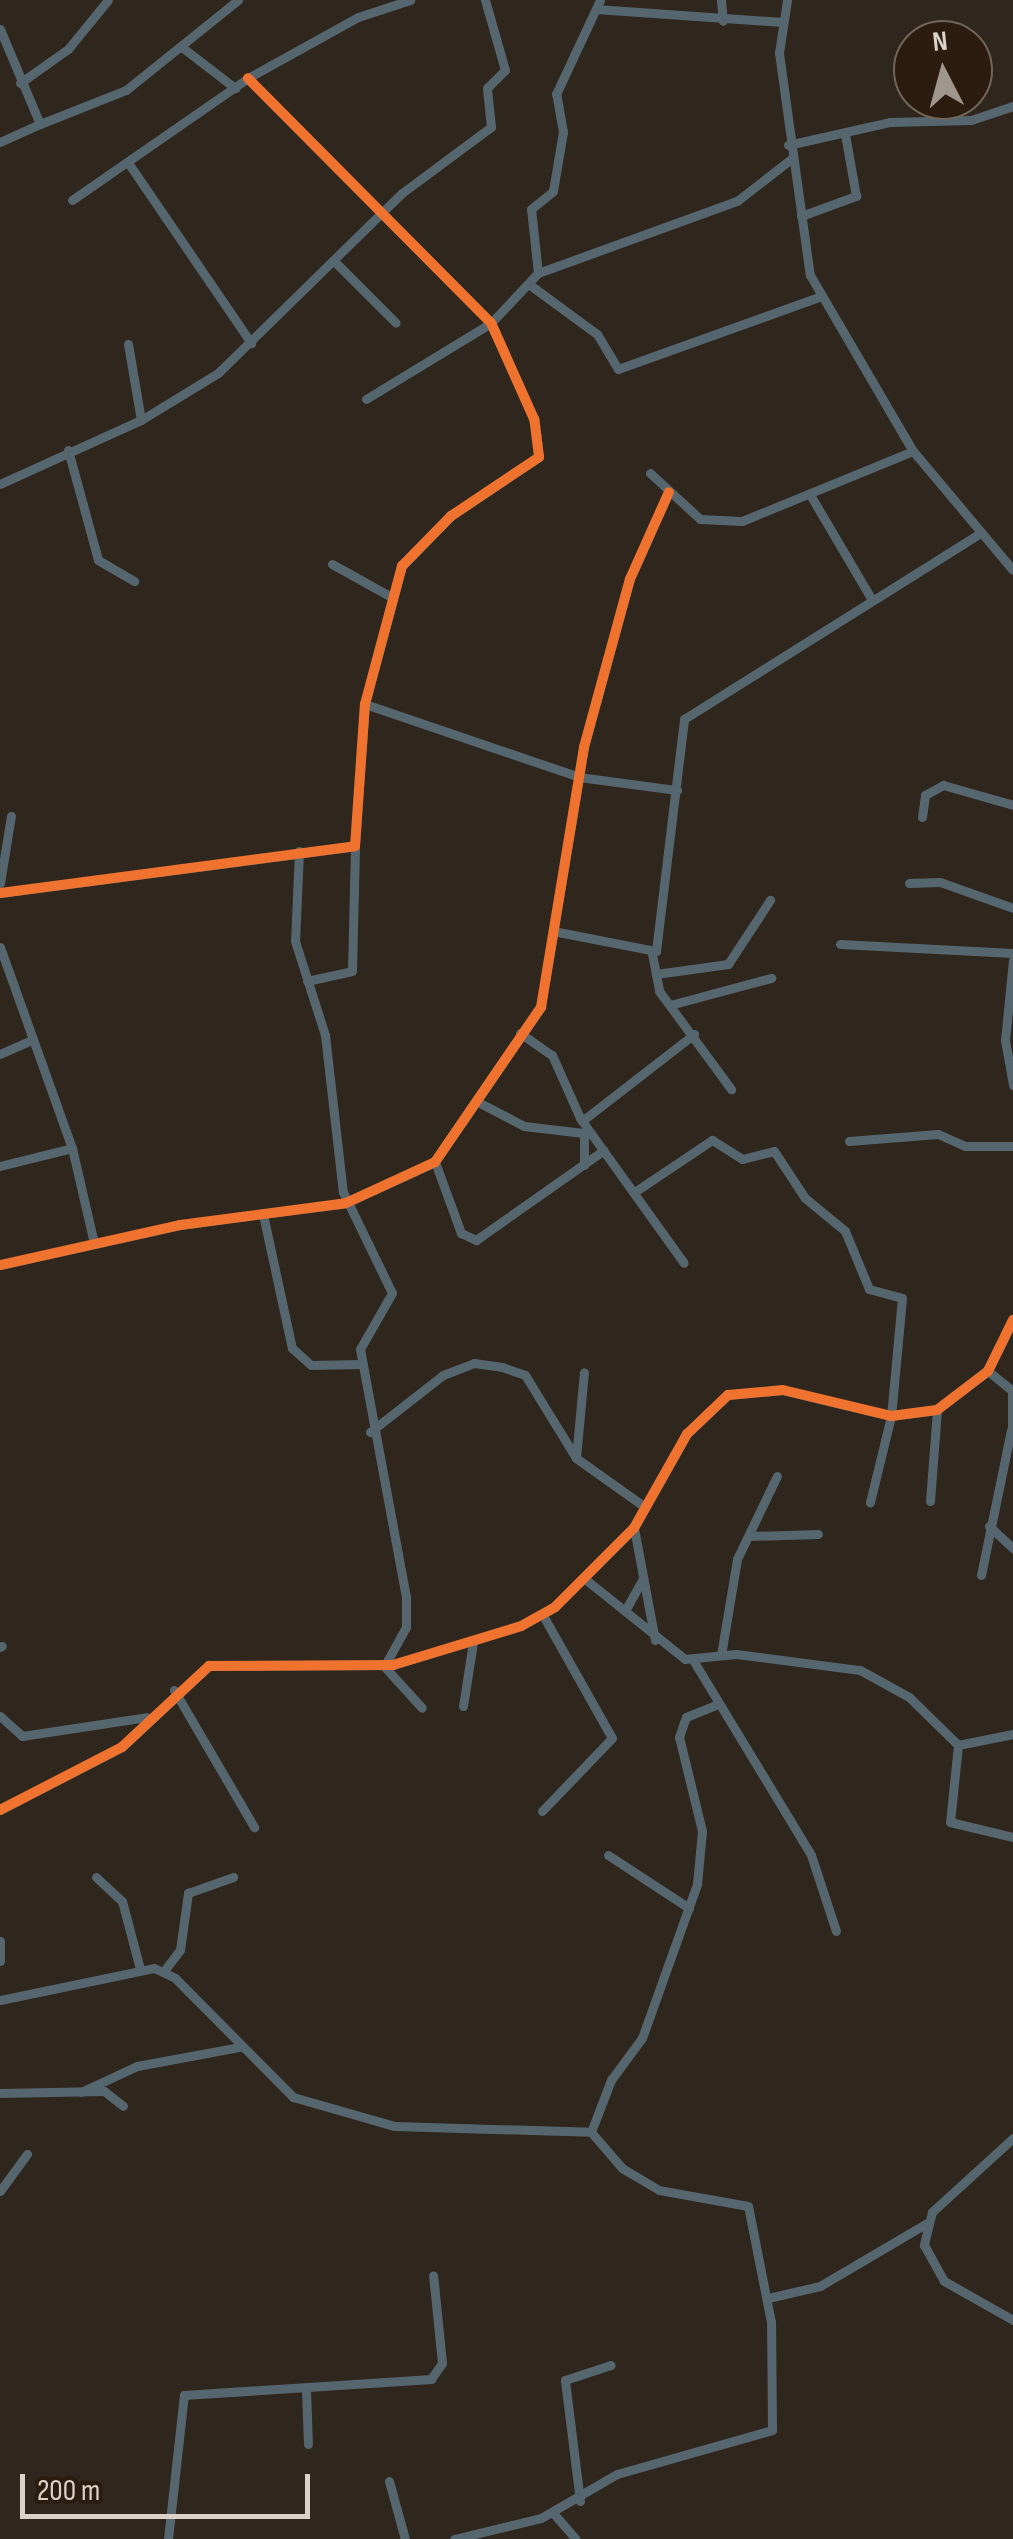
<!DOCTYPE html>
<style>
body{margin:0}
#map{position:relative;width:1013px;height:2539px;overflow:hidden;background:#2f261e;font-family:"Sofia Sans Condensed",sans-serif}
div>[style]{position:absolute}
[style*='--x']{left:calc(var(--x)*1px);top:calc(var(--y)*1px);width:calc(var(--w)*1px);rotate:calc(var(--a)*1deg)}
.minor>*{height:9px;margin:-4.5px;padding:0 4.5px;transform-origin:4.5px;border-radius:4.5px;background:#56666f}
.cycleway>*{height:10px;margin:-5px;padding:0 5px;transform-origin:5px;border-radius:5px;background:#ef722f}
span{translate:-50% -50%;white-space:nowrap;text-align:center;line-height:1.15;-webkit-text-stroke:10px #2b1c0f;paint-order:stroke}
.north{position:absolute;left:893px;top:20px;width:100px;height:100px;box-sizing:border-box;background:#2b1c0f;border:2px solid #726559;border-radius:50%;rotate:354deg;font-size:28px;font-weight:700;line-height:40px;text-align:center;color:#dcd2c9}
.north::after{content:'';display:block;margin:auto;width:35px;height:45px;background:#9f968d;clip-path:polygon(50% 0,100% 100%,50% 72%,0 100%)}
.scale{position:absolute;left:20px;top:2474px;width:290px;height:45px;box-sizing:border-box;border:5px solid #dcd2c9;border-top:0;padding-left:12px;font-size:30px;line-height:35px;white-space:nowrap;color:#dcd2c9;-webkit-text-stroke:8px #2b1c0f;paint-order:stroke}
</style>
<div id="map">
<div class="minor">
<div style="--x:721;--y:0;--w:21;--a:85"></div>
<div style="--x:787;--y:0;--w:54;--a:98.6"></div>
<div style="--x:779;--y:53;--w:224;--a:82.1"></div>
<div style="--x:810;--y:275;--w:204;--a:59.7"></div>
<div style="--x:913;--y:451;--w:155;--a:50"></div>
<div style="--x:596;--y:9;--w:184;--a:4"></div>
<div style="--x:0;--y:29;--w:103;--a:67.2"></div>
<div style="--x:40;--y:124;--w:92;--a:-21.6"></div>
<div style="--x:126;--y:90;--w:144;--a:-38.8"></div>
<div style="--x:183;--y:48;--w:66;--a:37.6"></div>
<div style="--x:20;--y:83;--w:59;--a:-35.3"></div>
<div style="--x:68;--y:49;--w:63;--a:-50.8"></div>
<div style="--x:0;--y:142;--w:44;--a:-24.2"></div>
<div style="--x:788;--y:145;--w:105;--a:-12.7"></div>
<div style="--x:890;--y:122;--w:81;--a:-1.4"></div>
<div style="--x:971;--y:120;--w:44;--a:-18.4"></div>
<div style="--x:129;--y:164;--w:217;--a:55.7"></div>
<div style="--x:72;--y:200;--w:214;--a:-34.7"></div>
<div style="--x:248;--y:78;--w:126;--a:-29"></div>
<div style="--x:358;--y:17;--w:55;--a:-18.1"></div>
<div style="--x:801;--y:216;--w:59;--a:-20"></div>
<div style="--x:856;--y:196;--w:63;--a:-100.1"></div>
<div style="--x:337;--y:264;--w:83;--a:45"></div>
<div style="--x:538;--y:273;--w:212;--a:-19.9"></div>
<div style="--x:737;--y:201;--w:68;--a:-37.9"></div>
<div style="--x:530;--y:285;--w:83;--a:36.2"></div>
<div style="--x:597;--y:334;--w:41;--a:59"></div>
<div style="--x:618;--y:369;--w:214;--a:-19.7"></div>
<div style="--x:128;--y:344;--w:77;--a:80.3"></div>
<div style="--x:366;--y:399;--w:146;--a:-31.3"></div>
<div style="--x:491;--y:323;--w:69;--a:-46.8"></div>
<div style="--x:538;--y:273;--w:64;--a:-96.2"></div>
<div style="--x:531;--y:209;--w:28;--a:-39"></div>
<div style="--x:553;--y:191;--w:60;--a:-80.4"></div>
<div style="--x:563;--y:132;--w:39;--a:-100"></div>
<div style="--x:556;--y:94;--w:104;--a:-64.9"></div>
<div style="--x:68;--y:450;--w:114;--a:74.7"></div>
<div style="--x:98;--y:560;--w:42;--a:30.3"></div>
<div style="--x:650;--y:473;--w:68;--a:42.6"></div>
<div style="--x:700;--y:519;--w:42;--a:2.7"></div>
<div style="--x:742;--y:521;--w:185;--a:-22.3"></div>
<div style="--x:0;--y:484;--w:155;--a:-24.4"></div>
<div style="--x:141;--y:420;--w:90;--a:-31.4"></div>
<div style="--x:218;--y:373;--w:257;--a:-44.4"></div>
<div style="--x:402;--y:193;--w:111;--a:-36.6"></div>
<div style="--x:491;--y:127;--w:39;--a:-96"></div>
<div style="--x:487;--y:88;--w:25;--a:-45"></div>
<div style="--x:505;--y:70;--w:73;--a:-105.9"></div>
<div style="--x:812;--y:498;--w:118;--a:59.5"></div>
<div style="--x:332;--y:564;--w:70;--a:29.1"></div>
<div style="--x:365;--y:704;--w:226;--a:18.8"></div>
<div style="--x:579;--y:777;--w:99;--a:7.6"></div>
<div style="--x:922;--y:817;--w:22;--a:-82"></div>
<div style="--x:925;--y:795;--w:21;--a:-29"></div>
<div style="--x:943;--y:785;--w:73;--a:15.9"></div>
<div style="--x:299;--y:851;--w:90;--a:92.5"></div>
<div style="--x:295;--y:941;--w:99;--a:72.3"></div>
<div style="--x:325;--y:1035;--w:158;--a:83.5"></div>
<div style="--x:343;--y:1192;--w:112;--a:64.1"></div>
<div style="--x:392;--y:1293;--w:64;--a:119.7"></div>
<div style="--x:360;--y:1349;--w:252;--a:79.5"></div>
<div style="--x:406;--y:1597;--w:30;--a:90"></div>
<div style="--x:406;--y:1627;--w:43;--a:118.9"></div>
<div style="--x:0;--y:883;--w:68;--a:-80.7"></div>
<div style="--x:909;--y:883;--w:31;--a:-2"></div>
<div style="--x:940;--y:882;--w:77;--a:19.6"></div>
<div style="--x:0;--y:893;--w:358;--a:-7.5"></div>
<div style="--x:355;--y:846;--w:142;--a:-86"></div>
<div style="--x:365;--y:704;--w:143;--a:-75"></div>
<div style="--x:402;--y:566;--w:70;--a:-45.6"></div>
<div style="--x:451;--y:516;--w:106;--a:-33.8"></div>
<div style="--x:539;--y:457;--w:38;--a:-97"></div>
<div style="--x:534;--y:419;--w:105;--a:-114.1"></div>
<div style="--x:491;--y:323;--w:345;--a:-134.8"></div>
<div style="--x:558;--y:932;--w:100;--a:11"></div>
<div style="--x:656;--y:951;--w:234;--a:-83.1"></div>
<div style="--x:684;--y:719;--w:345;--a:-32.1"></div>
<div style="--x:840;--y:944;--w:173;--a:3"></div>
<div style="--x:0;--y:947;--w:214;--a:70.3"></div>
<div style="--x:72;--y:1148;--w:98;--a:77"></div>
<div style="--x:652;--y:954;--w:38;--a:79"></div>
<div style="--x:659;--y:991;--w:122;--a:53.7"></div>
<div style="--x:1013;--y:960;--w:80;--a:95.7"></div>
<div style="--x:1005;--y:1040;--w:46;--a:79.9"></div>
<div style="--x:656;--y:974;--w:73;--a:-7.9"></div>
<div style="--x:728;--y:964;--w:77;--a:-56.7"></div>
<div style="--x:307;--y:981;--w:46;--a:-12.5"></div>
<div style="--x:352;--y:971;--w:125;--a:-88.6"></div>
<div style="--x:670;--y:1005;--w:105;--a:-15"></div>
<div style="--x:520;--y:1033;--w:39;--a:35"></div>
<div style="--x:552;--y:1055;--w:69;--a:66"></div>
<div style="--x:580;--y:1118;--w:178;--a:54.4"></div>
<div style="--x:0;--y:1054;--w:35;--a:-24"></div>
<div style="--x:476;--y:1101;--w:54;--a:27.5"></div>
<div style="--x:524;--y:1126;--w:68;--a:6.7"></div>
<div style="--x:582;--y:1121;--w:142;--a:-37.8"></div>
<div style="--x:849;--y:1141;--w:89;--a:-4.5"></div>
<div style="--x:938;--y:1134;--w:30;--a:24"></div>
<div style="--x:965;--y:1146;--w:48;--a:0"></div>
<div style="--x:435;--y:1162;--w:76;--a:69.9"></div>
<div style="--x:461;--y:1233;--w:17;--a:25"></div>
<div style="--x:476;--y:1240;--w:156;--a:-35.1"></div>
<div style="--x:584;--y:1165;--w:31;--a:-90"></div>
<div style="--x:0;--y:1166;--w:74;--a:-14"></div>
<div style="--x:636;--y:1191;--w:92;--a:-33.9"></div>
<div style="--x:712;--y:1140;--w:36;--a:32"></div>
<div style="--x:742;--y:1159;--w:33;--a:-14"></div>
<div style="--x:774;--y:1151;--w:56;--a:56.6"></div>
<div style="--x:805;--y:1198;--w:52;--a:39.5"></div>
<div style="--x:845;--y:1231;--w:63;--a:67.5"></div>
<div style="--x:869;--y:1289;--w:34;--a:15"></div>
<div style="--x:902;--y:1298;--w:119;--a:95.3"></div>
<div style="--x:891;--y:1416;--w:89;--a:103.7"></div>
<div style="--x:264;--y:1219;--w:132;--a:77.8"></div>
<div style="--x:292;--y:1348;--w:25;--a:42"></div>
<div style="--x:311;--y:1365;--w:49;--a:-1.2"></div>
<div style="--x:0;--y:1265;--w:184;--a:-12.5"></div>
<div style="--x:180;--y:1225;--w:167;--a:-7.5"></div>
<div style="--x:346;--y:1203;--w:98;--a:-24.7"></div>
<div style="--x:435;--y:1162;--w:188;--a:-55.6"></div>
<div style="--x:541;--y:1007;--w:264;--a:-80.6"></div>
<div style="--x:584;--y:747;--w:174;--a:-74.7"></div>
<div style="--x:630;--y:579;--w:95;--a:-65.9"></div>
<div style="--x:988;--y:1371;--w:32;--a:39"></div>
<div style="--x:370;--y:1432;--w:93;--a:-38"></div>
<div style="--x:443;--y:1375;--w:33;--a:-21"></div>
<div style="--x:474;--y:1363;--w:28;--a:8"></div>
<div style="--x:502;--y:1367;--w:24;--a:19"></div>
<div style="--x:525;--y:1375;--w:97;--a:58.4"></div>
<div style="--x:576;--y:1458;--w:85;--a:35.4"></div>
<div style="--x:1012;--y:1434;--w:44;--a:-90"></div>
<div style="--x:576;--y:1458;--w:86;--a:-84.7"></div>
<div style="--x:930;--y:1501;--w:91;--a:-85.6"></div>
<div style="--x:989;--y:1526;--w:33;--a:43"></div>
<div style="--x:634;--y:1528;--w:114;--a:79.4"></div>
<div style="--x:750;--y:1536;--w:68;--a:-1.7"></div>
<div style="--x:981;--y:1575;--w:148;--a:-78.3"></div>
<div style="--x:585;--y:1579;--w:128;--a:38.7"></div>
<div style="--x:685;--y:1659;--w:51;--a:-5.6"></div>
<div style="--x:736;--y:1654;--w:125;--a:7.4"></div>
<div style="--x:860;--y:1670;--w:56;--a:28.9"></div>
<div style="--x:909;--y:1697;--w:69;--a:44.4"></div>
<div style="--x:958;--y:1745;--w:56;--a:-11.3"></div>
<div style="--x:626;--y:1609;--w:33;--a:-61"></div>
<div style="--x:0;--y:1647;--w:2;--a:-27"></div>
<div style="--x:721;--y:1655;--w:97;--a:-80.5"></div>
<div style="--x:737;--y:1559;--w:92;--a:-64.3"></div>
<div style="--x:693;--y:1660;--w:228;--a:58.8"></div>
<div style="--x:811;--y:1855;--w:80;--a:71.8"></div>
<div style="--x:382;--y:1664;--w:59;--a:47.7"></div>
<div style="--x:174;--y:1690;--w:159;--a:59.7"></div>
<div style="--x:463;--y:1706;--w:65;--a:-81.1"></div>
<div style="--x:0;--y:1716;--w:30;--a:42"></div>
<div style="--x:22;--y:1736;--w:126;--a:-8.6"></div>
<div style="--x:958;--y:1745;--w:77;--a:95.9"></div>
<div style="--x:950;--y:1822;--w:65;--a:13.4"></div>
<div style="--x:0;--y:1810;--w:137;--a:-27.3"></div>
<div style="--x:122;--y:1747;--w:119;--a:-43"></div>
<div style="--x:209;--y:1666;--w:184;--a:-0.3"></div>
<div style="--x:393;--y:1665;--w:134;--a:-16.9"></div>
<div style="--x:521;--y:1626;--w:39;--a:-29"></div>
<div style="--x:555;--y:1607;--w:112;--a:-45"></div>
<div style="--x:634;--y:1528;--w:108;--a:-60.6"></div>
<div style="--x:687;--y:1434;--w:57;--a:-43.6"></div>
<div style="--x:728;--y:1395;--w:55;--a:-5.2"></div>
<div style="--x:783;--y:1390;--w:111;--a:13.5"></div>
<div style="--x:891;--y:1416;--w:46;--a:-7.4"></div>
<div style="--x:937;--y:1410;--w:64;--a:-37.4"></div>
<div style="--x:988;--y:1371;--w:57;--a:-63.9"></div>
<div style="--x:542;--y:1811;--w:101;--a:-46.2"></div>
<div style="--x:612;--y:1738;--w:142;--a:-119.4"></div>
<div style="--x:608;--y:1855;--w:97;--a:33.2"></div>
<div style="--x:96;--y:1877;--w:35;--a:43"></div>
<div style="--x:122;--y:1901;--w:70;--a:75.2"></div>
<div style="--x:0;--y:1941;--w:20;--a:90"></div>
<div style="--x:164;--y:1971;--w:26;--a:-53"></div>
<div style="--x:180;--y:1950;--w:58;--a:-82"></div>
<div style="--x:188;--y:1893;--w:48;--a:-19.6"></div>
<div style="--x:0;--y:2000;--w:157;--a:-11.7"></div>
<div style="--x:154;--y:1968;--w:23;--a:25"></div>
<div style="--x:175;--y:1978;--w:168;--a:45.2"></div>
<div style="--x:293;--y:2097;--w:105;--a:16"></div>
<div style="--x:394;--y:2126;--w:197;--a:1.7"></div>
<div style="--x:591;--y:2132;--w:56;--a:-69"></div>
<div style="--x:611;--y:2080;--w:52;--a:-53.6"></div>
<div style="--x:642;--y:2038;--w:164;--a:-70.3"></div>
<div style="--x:697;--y:1884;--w:53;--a:-84.6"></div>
<div style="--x:702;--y:1831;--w:97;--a:-103.7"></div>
<div style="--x:679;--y:1737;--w:21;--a:-71"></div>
<div style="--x:686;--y:1717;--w:35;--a:-22"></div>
<div style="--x:81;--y:2092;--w:62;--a:-24.9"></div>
<div style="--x:137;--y:2066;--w:105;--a:-10.5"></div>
<div style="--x:0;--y:2093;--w:104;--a:-1.1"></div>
<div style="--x:104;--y:2091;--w:24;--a:38"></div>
<div style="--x:1013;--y:2138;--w:110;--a:137.6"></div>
<div style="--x:932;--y:2212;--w:34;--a:104"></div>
<div style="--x:924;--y:2245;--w:41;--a:60.9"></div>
<div style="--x:944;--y:2281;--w:79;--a:29.5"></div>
<div style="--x:0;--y:2191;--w:46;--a:-53.9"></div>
<div style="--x:768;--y:2298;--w:53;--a:-13"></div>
<div style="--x:820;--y:2286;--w:124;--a:-30.5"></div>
<div style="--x:306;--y:2390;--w:54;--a:87.9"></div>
<div style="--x:389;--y:2481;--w:60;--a:74.6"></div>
<div style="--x:580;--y:2501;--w:122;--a:-97.1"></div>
<div style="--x:565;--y:2380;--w:48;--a:-18.1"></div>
<div style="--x:554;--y:2514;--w:33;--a:49"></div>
<div style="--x:168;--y:2539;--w:145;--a:-83.7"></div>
<div style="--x:184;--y:2395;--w:248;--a:-3.7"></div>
<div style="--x:431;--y:2379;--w:19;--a:-55"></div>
<div style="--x:442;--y:2363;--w:88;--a:-95.8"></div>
<div style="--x:454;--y:2539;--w:89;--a:-13.6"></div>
<div style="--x:541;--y:2518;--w:88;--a:-30.1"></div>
<div style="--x:617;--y:2474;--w:161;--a:-15.8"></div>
<div style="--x:772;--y:2430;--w:108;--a:-90.5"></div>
<div style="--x:771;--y:2322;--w:118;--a:-101.2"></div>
<div style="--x:748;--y:2206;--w:90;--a:-169.8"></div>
<div style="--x:659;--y:2190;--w:43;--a:-149.3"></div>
<div style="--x:622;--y:2168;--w:48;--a:-130.7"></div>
</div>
<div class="cycleway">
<div style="--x:0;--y:893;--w:358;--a:-7.5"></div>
<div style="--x:355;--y:846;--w:142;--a:-86"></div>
<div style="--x:365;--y:704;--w:143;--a:-75"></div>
<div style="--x:402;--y:566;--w:70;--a:-45.6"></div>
<div style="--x:451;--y:516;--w:106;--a:-33.8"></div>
<div style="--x:539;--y:457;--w:38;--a:-97"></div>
<div style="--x:534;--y:419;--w:105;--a:-114.1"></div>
<div style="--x:491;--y:323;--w:345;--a:-134.8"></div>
<div style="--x:0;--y:1265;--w:184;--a:-12.5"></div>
<div style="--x:180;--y:1225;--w:167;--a:-7.5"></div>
<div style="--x:346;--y:1203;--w:98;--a:-24.7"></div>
<div style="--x:435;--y:1162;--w:188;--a:-55.6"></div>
<div style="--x:541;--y:1007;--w:264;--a:-80.6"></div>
<div style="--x:584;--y:747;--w:174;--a:-74.7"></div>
<div style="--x:630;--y:579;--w:95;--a:-65.9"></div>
<div style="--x:0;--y:1810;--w:137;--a:-27.3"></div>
<div style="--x:122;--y:1747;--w:119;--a:-43"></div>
<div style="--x:209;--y:1666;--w:184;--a:-0.3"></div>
<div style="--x:393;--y:1665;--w:134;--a:-16.9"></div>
<div style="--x:521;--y:1626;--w:39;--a:-29"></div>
<div style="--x:555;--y:1607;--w:112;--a:-45"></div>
<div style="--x:634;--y:1528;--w:108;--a:-60.6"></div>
<div style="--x:687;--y:1434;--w:57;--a:-43.6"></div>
<div style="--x:728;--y:1395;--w:55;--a:-5.2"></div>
<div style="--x:783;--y:1390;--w:111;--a:13.5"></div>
<div style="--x:891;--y:1416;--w:46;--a:-7.4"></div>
<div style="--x:937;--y:1410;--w:64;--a:-37.4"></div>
<div style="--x:988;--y:1371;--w:57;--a:-63.9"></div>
</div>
<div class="north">N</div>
<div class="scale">200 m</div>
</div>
